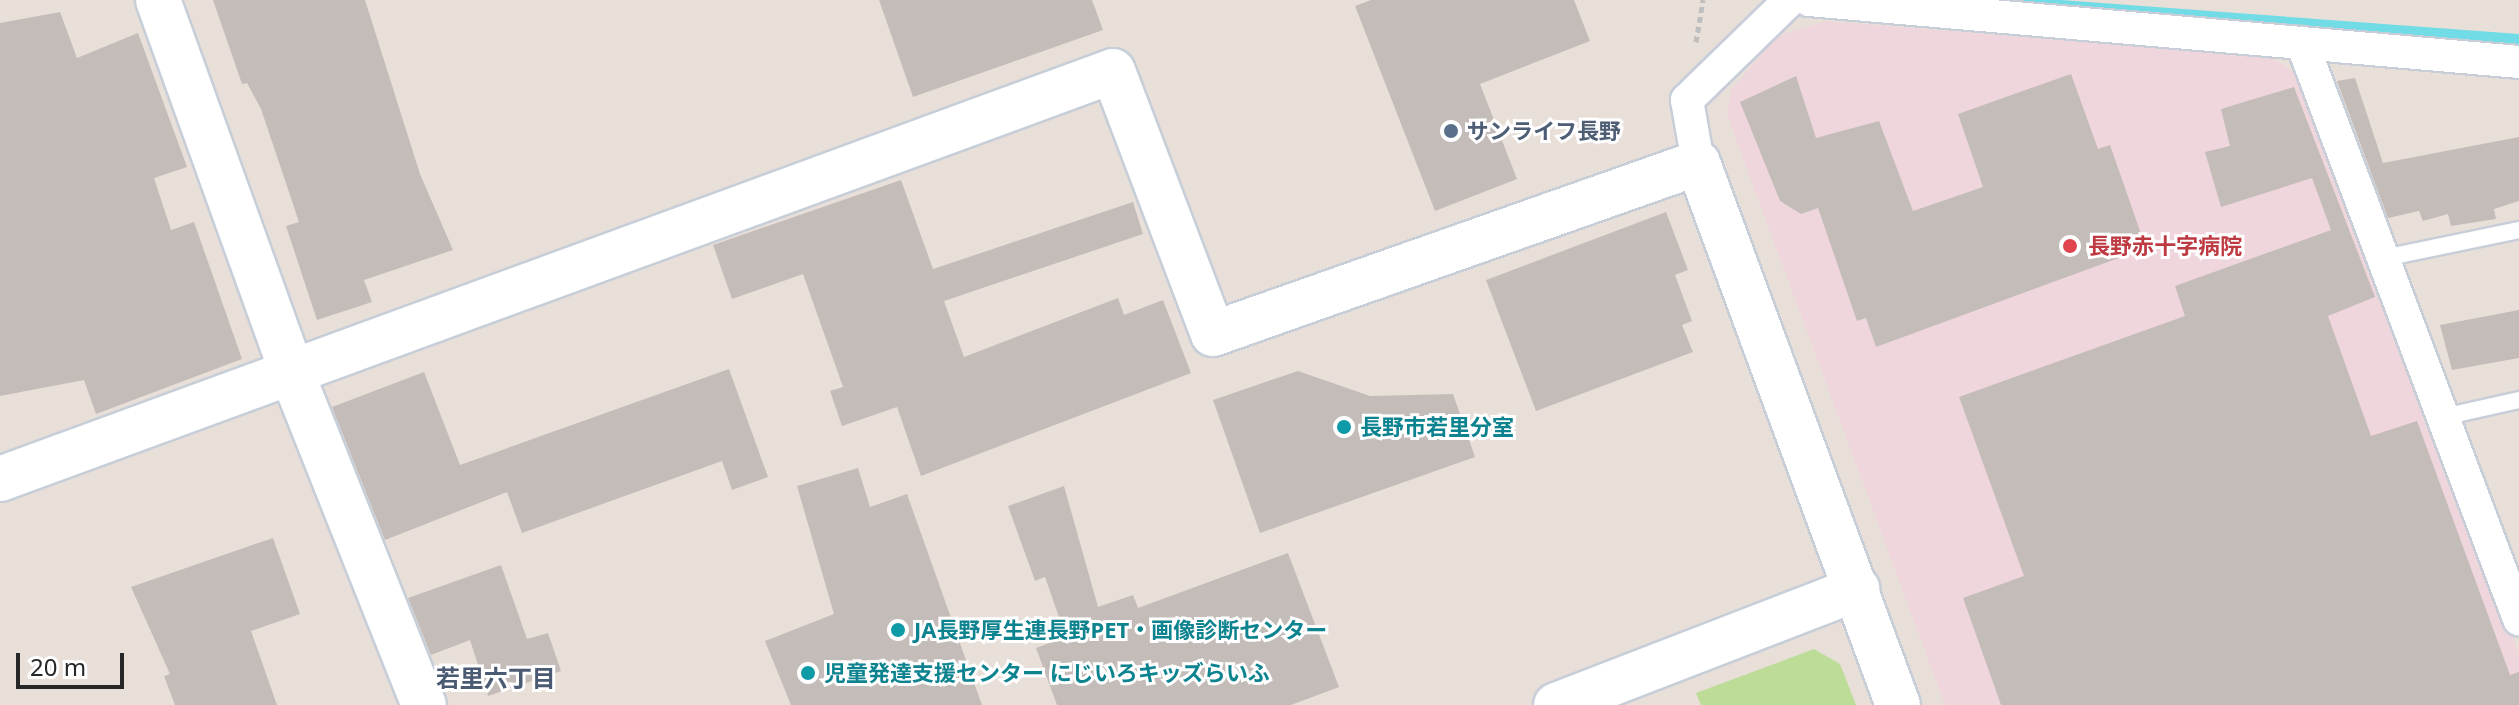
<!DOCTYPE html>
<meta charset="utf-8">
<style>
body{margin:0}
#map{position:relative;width:2519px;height:705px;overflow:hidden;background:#e9dfd9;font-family:"Noto Sans","Noto Sans JP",sans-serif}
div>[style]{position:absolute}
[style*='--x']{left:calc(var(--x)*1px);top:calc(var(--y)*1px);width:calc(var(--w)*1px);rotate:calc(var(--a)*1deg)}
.medical>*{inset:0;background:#efd6dc}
.green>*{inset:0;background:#bcdc98}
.stream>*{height:11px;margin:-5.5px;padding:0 5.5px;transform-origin:5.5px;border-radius:5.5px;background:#71dce5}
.building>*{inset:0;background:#c4bcb9}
.path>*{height:5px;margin-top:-2.5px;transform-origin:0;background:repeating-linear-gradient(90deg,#bebebe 0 6px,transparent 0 10px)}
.roads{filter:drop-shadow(2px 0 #c7ced8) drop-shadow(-2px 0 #c7ced8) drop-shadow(0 2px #c7ced8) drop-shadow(0 -2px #c7ced8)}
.lane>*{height:16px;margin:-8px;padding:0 8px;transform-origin:8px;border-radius:8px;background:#fff}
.street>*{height:32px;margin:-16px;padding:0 16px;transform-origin:16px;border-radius:16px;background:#fff}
.secondary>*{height:44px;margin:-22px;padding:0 22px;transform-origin:22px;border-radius:22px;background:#fff}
.dots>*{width:22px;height:22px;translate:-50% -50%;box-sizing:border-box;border:4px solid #fff;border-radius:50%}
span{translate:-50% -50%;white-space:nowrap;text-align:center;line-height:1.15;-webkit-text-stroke:6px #fff;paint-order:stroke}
.service-label{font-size:22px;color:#4e5e75;font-weight:700}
.left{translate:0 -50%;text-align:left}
.health-label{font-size:22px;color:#be3a42;font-weight:700}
.culture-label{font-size:22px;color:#0d838f;font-weight:700}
.neighbourhood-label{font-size:24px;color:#4b5a73;font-weight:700}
.scale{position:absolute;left:16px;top:653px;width:108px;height:36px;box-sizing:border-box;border:4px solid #272727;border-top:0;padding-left:10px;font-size:24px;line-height:28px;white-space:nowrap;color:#272727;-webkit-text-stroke:6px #fff;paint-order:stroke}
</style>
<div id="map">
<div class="medical">
<div style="clip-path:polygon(1825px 21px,2270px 57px,2304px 78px,2519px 655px,2519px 705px,1945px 705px,1727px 115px,1731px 90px,1778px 36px)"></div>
</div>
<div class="green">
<div style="clip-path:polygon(1814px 649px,1840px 664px,1856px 705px,1701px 705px,1696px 693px)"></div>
</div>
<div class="stream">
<div style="--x:1993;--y:0;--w:527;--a:4.24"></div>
</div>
<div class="building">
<div style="clip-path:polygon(213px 0,365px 0,420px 174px,453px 250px,364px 280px,372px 302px,317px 320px,286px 226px,299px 222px,261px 109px,247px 83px,242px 84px)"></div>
<div style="clip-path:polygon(879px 0,1092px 0,1103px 30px,913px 97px)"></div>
<div style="clip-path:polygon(1371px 0,1574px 0,1590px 41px,1480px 84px,1517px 179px,1435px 211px,1355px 6px)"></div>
<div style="clip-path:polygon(60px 12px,77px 58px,138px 33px,187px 167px,154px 178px,171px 230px,194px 222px,242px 359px,96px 414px,84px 380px,0 396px,0 23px)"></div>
<div style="clip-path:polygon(2071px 74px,2098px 149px,2110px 145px,2146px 248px,1876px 347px,1866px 318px,1857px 321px,1818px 208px,1801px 214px,1780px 201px,1740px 102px,1796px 76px,1816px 138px,1879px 121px,1913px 211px,1983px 187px,1958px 114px)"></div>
<div style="clip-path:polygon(2355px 78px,2383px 163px,2519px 137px,2519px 201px,2494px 209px,2496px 219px,2451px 226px,2448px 214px,2423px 221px,2419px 211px,2388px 218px,2337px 81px)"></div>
<div style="clip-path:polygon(2294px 87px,2375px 297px,2328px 316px,2371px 436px,2417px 421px,2510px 675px,2519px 672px,2519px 705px,2001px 705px,1963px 598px,2024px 576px,1959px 397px,2185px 316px,2175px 286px,2331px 230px,2312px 178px,2221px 207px,2205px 152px,2230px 146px,2221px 109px)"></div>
<div style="clip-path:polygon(901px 180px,933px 269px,1133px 202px,1143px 234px,944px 301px,964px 357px,1118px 298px,1124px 315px,1163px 300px,1191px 373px,921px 476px,897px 407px,842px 426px,830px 391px,843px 387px,803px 274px,732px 299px,713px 245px)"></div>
<div style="clip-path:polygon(1666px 212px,1688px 270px,1675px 275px,1692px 321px,1682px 325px,1693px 352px,1536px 411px,1486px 280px)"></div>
<div style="clip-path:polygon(2519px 310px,2519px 358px,2452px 370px,2440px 325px)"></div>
<div style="clip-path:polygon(729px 369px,768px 477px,732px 490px,722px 461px,522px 533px,507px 492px,385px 540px,332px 407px,424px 372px,460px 465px)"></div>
<div style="clip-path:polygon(1298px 371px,1370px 396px,1453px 394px,1475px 457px,1260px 533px,1213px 400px)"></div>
<div style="clip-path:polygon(858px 468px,870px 507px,907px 494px,982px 705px,791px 705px,765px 641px,834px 614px,797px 486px)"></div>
<div style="clip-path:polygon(1064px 486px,1098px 607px,1133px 595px,1138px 608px,1288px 553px,1339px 687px,1291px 705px,1057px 705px,1036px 648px,1066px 637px,1045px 577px,1035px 581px,1008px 506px)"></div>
<div style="clip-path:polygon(273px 538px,300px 614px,251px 631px,277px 705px,175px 705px,164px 676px,170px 674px,131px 587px)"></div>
<div style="clip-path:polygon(501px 565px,527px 639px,548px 633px,561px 671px,488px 696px,470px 640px,431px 655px,408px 598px)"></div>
</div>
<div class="path">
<div style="--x:1696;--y:42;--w:43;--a:-80.5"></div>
</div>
<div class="roads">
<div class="lane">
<div style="--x:2384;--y:258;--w:138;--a:-11.7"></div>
<div style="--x:2443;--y:417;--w:78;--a:-12.6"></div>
</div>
<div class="street">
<div style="--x:1809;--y:0;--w:713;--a:4.99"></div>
<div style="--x:2302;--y:43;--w:616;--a:69.36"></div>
<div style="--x:1698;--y:163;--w:64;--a:-99.9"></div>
<div style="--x:1687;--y:100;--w:144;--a:-44.2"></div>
</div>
<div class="secondary">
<div style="--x:158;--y:0;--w:400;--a:70.2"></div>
<div style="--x:293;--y:376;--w:354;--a:68.3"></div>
<div style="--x:0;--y:479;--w:1185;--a:-20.13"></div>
<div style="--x:1113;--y:71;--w:281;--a:69.2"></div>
<div style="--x:1213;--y:334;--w:514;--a:-19.42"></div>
<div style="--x:1698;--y:163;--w:578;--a:69.75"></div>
<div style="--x:1556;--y:705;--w:323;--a:-21.1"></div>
</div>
</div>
<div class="dots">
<div style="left:1451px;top:131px;background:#5c6f8a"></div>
<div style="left:2070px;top:246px;background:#e0444e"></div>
<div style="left:1344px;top:427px;background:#0f9aa8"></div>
<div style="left:898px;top:630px;background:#0f9aa8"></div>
<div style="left:808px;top:673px;background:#0f9aa8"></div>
</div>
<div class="service-label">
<span class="left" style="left:1467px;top:131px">サンライフ長野</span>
</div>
<div class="health-label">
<span class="left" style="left:2088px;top:246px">長野赤十字病院</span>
</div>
<div class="culture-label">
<span class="left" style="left:1360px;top:427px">長野市若里分室</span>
<span class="left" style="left:914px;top:630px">JA長野厚生連長野PET・画像診断センター</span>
<span class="left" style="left:824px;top:673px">児童発達支援センター にじいろキッズらいふ</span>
</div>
<div class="neighbourhood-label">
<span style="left:496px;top:678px">若里六丁目</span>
</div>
<div class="scale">20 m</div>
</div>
